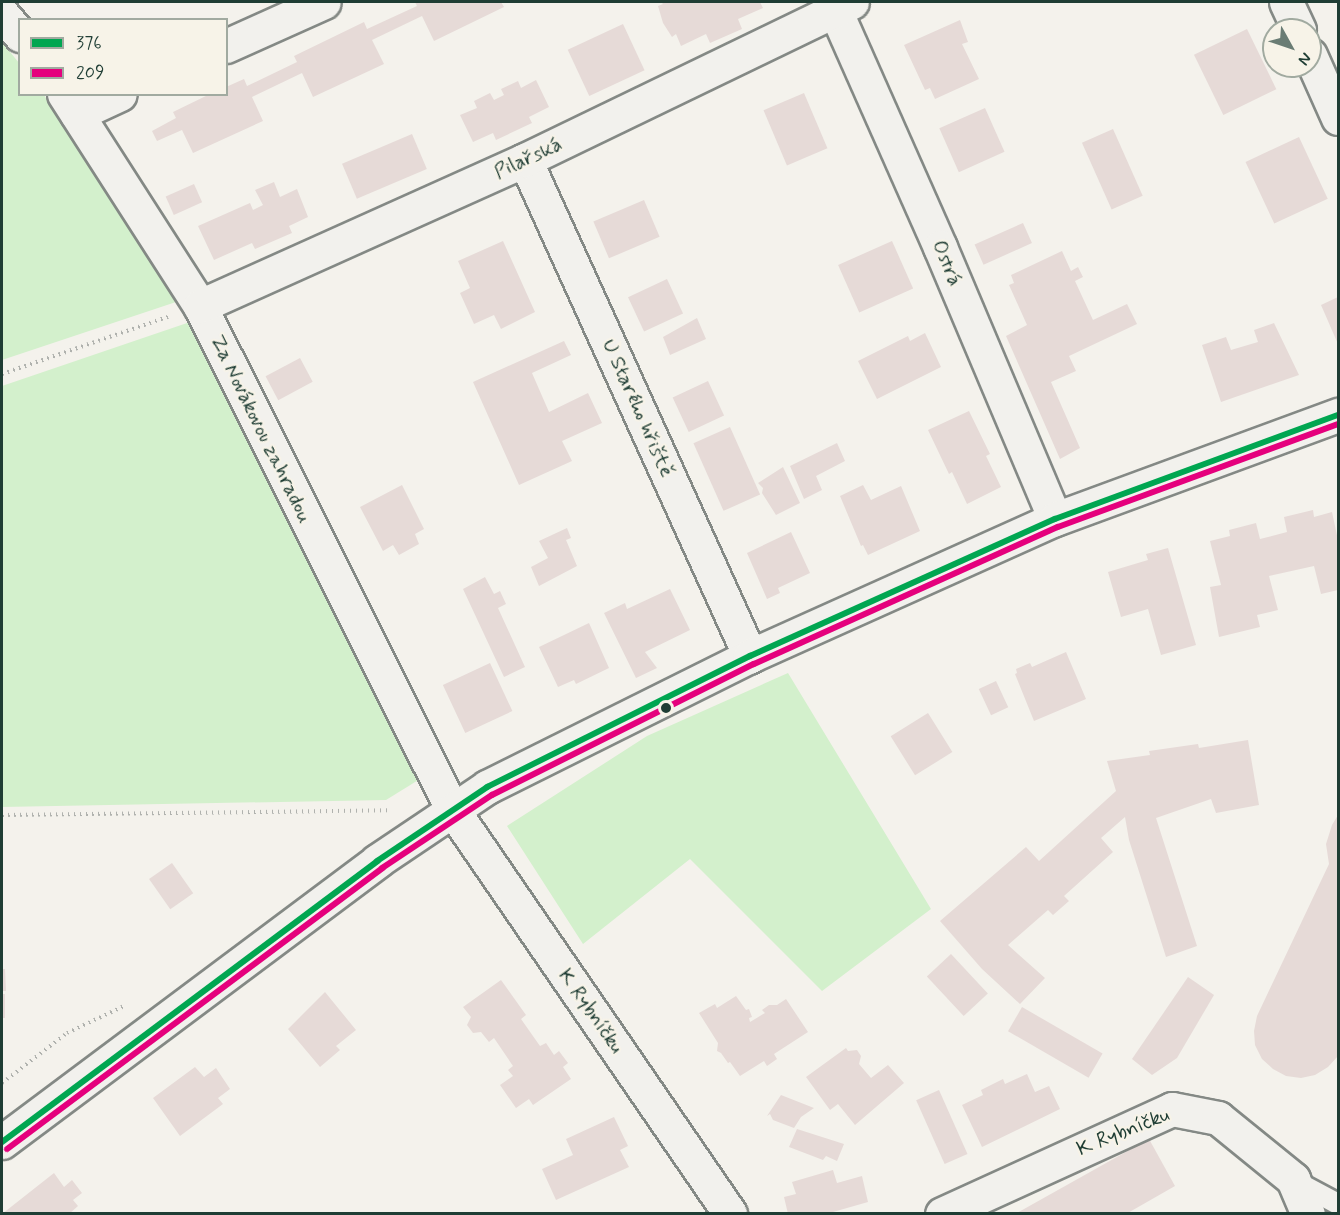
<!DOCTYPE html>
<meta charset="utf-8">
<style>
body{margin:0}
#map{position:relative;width:1340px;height:1215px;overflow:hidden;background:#f4f2ec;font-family:Mynerve,sans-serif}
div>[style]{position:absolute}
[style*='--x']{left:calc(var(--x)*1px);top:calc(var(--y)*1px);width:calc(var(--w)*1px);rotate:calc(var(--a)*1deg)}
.green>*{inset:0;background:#d3f0cc}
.building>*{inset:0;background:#e6dad7;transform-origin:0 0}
.path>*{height:4px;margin-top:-2px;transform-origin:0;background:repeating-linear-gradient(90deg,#b0b2ae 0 1.5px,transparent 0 6px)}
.roads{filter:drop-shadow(2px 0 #848985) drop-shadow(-2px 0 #848985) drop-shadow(0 2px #848985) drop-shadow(0 -2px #848985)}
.service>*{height:20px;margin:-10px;padding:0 10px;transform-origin:10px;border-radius:10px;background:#f2f1ed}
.minor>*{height:33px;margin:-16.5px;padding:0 16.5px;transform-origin:16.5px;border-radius:16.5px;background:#f2f1ed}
.tertiary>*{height:33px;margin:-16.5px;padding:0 16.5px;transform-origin:16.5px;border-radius:16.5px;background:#f2f1ed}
.bus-1>*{height:6px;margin:-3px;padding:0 3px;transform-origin:3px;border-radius:3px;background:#00a651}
.bus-2>*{height:6px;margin:-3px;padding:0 3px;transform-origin:3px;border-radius:3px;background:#e5007d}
.dots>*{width:16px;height:16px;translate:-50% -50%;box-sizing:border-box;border:3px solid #f7f3e8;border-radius:50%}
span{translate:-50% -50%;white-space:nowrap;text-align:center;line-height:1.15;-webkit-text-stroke:4.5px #f7f3e8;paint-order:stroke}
.street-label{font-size:21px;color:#1f3d34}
.frame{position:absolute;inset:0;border:3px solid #1f3d34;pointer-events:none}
.legend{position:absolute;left:18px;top:18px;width:210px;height:78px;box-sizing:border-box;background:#f7f3e8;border:2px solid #a1aaa0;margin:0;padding:8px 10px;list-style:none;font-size:18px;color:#1f3d34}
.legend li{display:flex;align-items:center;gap:12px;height:30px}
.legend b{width:30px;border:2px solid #a1aaa0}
.north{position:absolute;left:1262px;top:18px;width:60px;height:60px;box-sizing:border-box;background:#f7f3e8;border:2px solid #a1aaa0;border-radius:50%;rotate:130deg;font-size:16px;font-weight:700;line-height:24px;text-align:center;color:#1f3d34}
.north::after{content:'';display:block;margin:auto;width:21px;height:27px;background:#6a7c74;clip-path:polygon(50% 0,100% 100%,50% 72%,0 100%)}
</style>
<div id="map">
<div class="green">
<div style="clip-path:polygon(2px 42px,19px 63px,20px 94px,44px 95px,176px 302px,2px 360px)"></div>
<div style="clip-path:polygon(190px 322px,420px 779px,386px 800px,2px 807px,2px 386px)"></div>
<div style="clip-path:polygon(788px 673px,931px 909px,822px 991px,690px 859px,583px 944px,507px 826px,647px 736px)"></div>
</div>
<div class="building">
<div style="clip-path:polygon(415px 2px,501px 2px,504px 7px,434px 41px,422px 16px,372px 40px,384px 64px,313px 97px,302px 73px,252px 97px,263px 121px,193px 153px,182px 130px,157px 141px,152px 131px,176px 118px,173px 112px,210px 94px,226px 94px,226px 87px,244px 79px,247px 86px,297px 62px,294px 56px,364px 22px,367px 29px,417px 6px)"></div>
<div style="clip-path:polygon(661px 2px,760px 2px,763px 8px,738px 19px,742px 29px,710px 43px,706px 34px,681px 46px,676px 34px,672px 37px,663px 23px,658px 6px,663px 4px)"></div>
<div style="clip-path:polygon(960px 20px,968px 42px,962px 44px,979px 79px,935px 99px,930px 88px,925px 90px,904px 45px)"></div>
<div style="left:623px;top:24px;width:51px;height:61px;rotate:65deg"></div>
<div style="left:1247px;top:29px;width:67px;height:59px;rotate:64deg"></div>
<div style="clip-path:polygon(536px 80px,549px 107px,529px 117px,532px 123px,496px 140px,493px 133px,473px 142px,460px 115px,477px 108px,474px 101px,490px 93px,494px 100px,504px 95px,501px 89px,518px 81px,521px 88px)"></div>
<div style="left:804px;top:93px;width:60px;height:44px;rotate:67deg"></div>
<div style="left:985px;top:108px;width:48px;height:50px;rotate:66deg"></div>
<div style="left:1113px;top:129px;width:73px;height:34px;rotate:66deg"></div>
<div style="left:412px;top:134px;width:38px;height:76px;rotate:67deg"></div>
<div style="left:1299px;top:137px;width:68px;height:59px;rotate:65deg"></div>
<div style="clip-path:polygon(274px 182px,280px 197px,297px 189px,308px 217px,289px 226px,292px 233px,255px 249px,252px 243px,214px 260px,198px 226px,250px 203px,253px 210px,263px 205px,255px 190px)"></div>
<div style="left:194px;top:184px;width:20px;height:31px;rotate:66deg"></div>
<div style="left:644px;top:200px;width:40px;height:55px;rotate:67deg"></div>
<div style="left:1023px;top:223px;width:22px;height:53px;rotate:66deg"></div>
<div style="clip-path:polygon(503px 241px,535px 312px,501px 329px,494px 315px,474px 324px,460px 293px,470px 288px,458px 261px)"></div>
<div style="left:892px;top:241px;width:52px;height:59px;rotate:66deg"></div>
<div style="clip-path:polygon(1062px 251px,1071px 271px,1078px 267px,1083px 277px,1075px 281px,1093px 320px,1127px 304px,1137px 324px,1069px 356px,1076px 371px,1051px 382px,1080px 448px,1060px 459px,1006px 336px,1027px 325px,1009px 285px,1014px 283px,1011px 275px)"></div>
<div style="left:667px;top:279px;width:38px;height:43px;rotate:65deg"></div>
<div style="clip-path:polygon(1338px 297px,1338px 344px,1321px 305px)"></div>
<div style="clip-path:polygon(697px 318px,706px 339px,670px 355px,663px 337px)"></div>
<div style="clip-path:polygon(1274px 323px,1299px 375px,1221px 402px,1202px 345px,1226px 337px,1231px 350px,1258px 342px,1254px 330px)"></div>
<div style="clip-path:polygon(925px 333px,941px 367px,877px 399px,858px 361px,908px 336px,910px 341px)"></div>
<div style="clip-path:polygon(564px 341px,571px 355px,532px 373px,549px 412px,588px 393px,602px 423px,562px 441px,572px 461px,519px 485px,473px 382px)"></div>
<div style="left:300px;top:358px;width:27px;height:39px;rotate:62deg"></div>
<div style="left:708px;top:381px;width:38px;height:39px;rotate:65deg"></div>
<div style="clip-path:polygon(969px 411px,990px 454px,986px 456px,1001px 487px,967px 504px,952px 472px,949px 474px,928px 430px)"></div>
<div style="left:730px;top:427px;width:74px;height:40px;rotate:66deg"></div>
<div style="clip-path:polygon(837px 443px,845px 461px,816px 476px,822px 490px,804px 499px,790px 466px)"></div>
<div style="clip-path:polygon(783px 467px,800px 503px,776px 515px,762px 493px,763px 488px,758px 483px)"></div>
<div style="clip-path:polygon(402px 485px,424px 529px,415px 534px,419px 544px,399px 555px,393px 545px,383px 551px,360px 507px)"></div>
<div style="clip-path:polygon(863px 485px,871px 500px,901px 486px,920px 531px,868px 555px,863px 545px,861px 546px,840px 496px)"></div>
<div style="clip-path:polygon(1313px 510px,1314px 517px,1332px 512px,1338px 540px,1338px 590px,1321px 594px,1314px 566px,1269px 576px,1278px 610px,1257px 615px,1260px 627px,1219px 637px,1210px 587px,1221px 585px,1210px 541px,1230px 536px,1229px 530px,1256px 523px,1260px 539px,1287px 532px,1284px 517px)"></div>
<div style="clip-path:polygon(567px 528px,571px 538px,566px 540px,577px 566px,539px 586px,531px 567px,548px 558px,539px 541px)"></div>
<div style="clip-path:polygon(791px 532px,810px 573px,778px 588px,780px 593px,767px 599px,747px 553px)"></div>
<div style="clip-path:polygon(1168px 548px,1196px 645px,1161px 655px,1148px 609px,1121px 617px,1108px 572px,1148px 560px,1146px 554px)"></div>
<div style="clip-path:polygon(485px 577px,494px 594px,500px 591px,506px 604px,498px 608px,525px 667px,504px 677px,463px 589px)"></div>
<div style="clip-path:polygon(670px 589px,690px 630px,645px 652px,657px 668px,636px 678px,604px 613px,625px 603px,627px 609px)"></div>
<div style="clip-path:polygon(589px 623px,609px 668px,576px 684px,574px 680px,558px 687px,539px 647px)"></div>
<div style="clip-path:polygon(1066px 652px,1086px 699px,1034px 721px,1015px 674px,1017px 673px,1016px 669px,1030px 663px,1032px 667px)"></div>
<div style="left:490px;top:663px;width:53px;height:52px;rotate:65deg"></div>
<div style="left:996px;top:681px;width:29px;height:19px;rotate:65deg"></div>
<div style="left:928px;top:713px;width:46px;height:44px;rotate:58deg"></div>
<div style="clip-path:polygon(1248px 740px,1259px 805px,1216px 813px,1211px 799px,1156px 818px,1197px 946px,1166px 957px,1129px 840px,1125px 817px,1101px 838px,1113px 852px,1064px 896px,1069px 901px,1053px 915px,1048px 910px,1008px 945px,1045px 978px,1020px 1004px,982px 969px,940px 921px,1026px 847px,1039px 861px,1116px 791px,1107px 761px,1150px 755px,1149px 751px,1198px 744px,1199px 748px)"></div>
<div style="clip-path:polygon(1338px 815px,1338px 1056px,1328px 1067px,1315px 1075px,1301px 1078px,1286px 1076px,1273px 1069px,1262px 1059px,1255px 1045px,1254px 1031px,1257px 1016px,1329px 864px,1326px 844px,1332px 825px)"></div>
<div style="left:172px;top:863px;width:37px;height:28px;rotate:55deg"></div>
<div style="left:951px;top:954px;width:54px;height:33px;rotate:47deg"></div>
<div style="clip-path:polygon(2px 969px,5px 969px,6px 991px,2px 991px)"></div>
<div style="clip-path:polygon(1188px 977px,1214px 995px,1177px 1058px,1152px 1075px,1132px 1059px)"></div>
<div style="clip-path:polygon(501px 980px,526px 1015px,521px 1019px,540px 1046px,546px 1043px,554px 1055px,559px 1051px,568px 1063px,563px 1067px,571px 1079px,533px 1105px,529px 1099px,516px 1108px,500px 1085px,513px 1076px,508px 1070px,513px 1066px,494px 1038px,489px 1042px,481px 1032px,473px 1033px,467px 1025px,471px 1017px,463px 1007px)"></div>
<div style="clip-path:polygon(325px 992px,356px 1030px,336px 1046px,340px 1050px,320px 1067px,288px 1029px)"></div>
<div style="left:2px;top:994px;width:3px;height:24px"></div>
<div style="clip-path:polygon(736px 996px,746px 1010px,749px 1009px,752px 1017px,749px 1018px,750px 1022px,765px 1013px,762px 1010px,769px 1005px,777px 1005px,786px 999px,808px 1032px,774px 1054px,777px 1059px,767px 1066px,764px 1061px,740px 1076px,730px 1062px,728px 1063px,721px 1053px,717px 1051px,718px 1043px,699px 1013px,715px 1004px,717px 1008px)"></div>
<div style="left:1022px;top:1007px;width:93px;height:28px;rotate:30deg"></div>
<div style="clip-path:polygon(846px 1048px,848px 1051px,857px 1050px,861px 1056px,859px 1064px,871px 1078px,888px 1065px,904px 1083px,855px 1125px,838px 1104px,830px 1110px,806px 1077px)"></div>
<div style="clip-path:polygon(195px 1067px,204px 1077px,216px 1068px,230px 1089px,218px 1098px,223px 1104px,180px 1136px,153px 1098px)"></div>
<div style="clip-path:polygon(1027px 1074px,1035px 1092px,1049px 1086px,1060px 1109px,982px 1147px,962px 1105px,983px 1095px,981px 1090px,1003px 1079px,1005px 1084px)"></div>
<div style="left:939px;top:1090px;width:70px;height:25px;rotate:66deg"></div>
<div style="clip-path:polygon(781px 1095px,814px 1108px,801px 1117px,794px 1128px,773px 1120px,770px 1114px,767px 1116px)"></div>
<div style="clip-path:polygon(614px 1117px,628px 1146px,620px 1150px,629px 1167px,556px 1200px,542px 1169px,573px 1155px,566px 1139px)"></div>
<div style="clip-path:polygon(797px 1129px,844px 1144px,837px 1161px,826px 1156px,823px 1160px,789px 1147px)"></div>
<div style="clip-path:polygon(1149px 1139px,1175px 1186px,1126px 1214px,1015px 1214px)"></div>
<div style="clip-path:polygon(833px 1170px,837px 1183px,862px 1176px,868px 1202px,826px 1214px,788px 1214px,784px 1197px,796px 1194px,792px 1182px)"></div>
<div style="clip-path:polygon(54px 1173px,64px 1187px,72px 1180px,82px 1193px,73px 1200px,78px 1206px,69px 1214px,2px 1214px)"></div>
</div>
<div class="path">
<div style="--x:2;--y:374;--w:176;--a:-19"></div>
<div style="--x:2;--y:815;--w:389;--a:-0.7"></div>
<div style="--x:2;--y:1083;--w:82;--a:-37.6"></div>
<div style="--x:67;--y:1033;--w:63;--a:-25.3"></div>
</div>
<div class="roads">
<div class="service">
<div style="--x:1295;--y:1181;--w:49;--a:28.1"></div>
</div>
<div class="minor">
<div style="--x:1286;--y:2;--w:31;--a:65"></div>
<div style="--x:835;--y:10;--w:259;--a:66.1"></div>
<div style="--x:940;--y:247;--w:295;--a:67.1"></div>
<div style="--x:2;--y:14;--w:28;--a:49"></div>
<div style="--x:226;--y:46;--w:107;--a:-24.2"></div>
<div style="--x:1310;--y:55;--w:69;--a:66"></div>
<div style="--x:64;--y:94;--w:252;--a:57.3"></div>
<div style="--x:200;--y:306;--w:563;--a:63.39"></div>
<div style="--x:452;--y:809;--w:491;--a:55.5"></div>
<div style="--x:77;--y:114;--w:47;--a:-24.9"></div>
<div style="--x:525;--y:160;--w:545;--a:65.6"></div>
<div style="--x:200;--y:306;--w:356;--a:-24.2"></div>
<div style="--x:525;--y:160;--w:363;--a:-25.8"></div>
<div style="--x:942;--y:1214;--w:253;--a:-24.5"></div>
<div style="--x:1172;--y:1109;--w:47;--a:11.1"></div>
<div style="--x:1218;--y:1118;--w:97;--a:39.1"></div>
<div style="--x:1293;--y:1179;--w:38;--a:67"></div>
</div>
<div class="tertiary">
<div style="--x:2;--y:1142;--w:469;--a:-36.8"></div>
<div style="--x:377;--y:861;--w:133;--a:-33.9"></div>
<div style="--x:487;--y:787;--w:294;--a:-26.5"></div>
<div style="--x:750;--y:656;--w:334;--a:-24.2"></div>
<div style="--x:1055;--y:519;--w:302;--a:-20.2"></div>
</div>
</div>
<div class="bus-1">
<div style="--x:2;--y:1142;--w:469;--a:-36.8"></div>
<div style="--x:377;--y:861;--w:133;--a:-33.9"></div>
<div style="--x:487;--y:787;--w:294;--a:-26.5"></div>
<div style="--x:750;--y:656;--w:334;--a:-24.2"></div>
<div style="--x:1055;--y:519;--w:302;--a:-20.2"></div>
</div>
<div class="bus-2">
<div style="--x:7;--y:1149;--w:469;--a:-36.8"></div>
<div style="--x:382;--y:868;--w:132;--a:-33.6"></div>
<div style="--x:492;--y:795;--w:293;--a:-26.6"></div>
<div style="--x:754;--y:664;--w:333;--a:-24.3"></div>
<div style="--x:1058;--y:527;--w:298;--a:-20.2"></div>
</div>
<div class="dots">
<div style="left:666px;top:708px;background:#1f3d34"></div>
</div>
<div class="street-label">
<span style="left:528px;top:158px;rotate:-25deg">Pilařská</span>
<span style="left:947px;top:263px;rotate:67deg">Ostrá</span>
<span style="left:638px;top:408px;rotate:66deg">U Starého hřiště</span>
<span style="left:261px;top:429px;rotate:64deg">Za Novákovou zahradou</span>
<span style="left:591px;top:1011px;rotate:55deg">K Rybníčku</span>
<span style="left:1123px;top:1132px;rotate:-22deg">K Rybníčku</span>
</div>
<div class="frame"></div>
<ul class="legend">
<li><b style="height:8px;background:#00a651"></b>376</li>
<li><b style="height:8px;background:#e5007d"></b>209</li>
</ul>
<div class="north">N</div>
</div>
